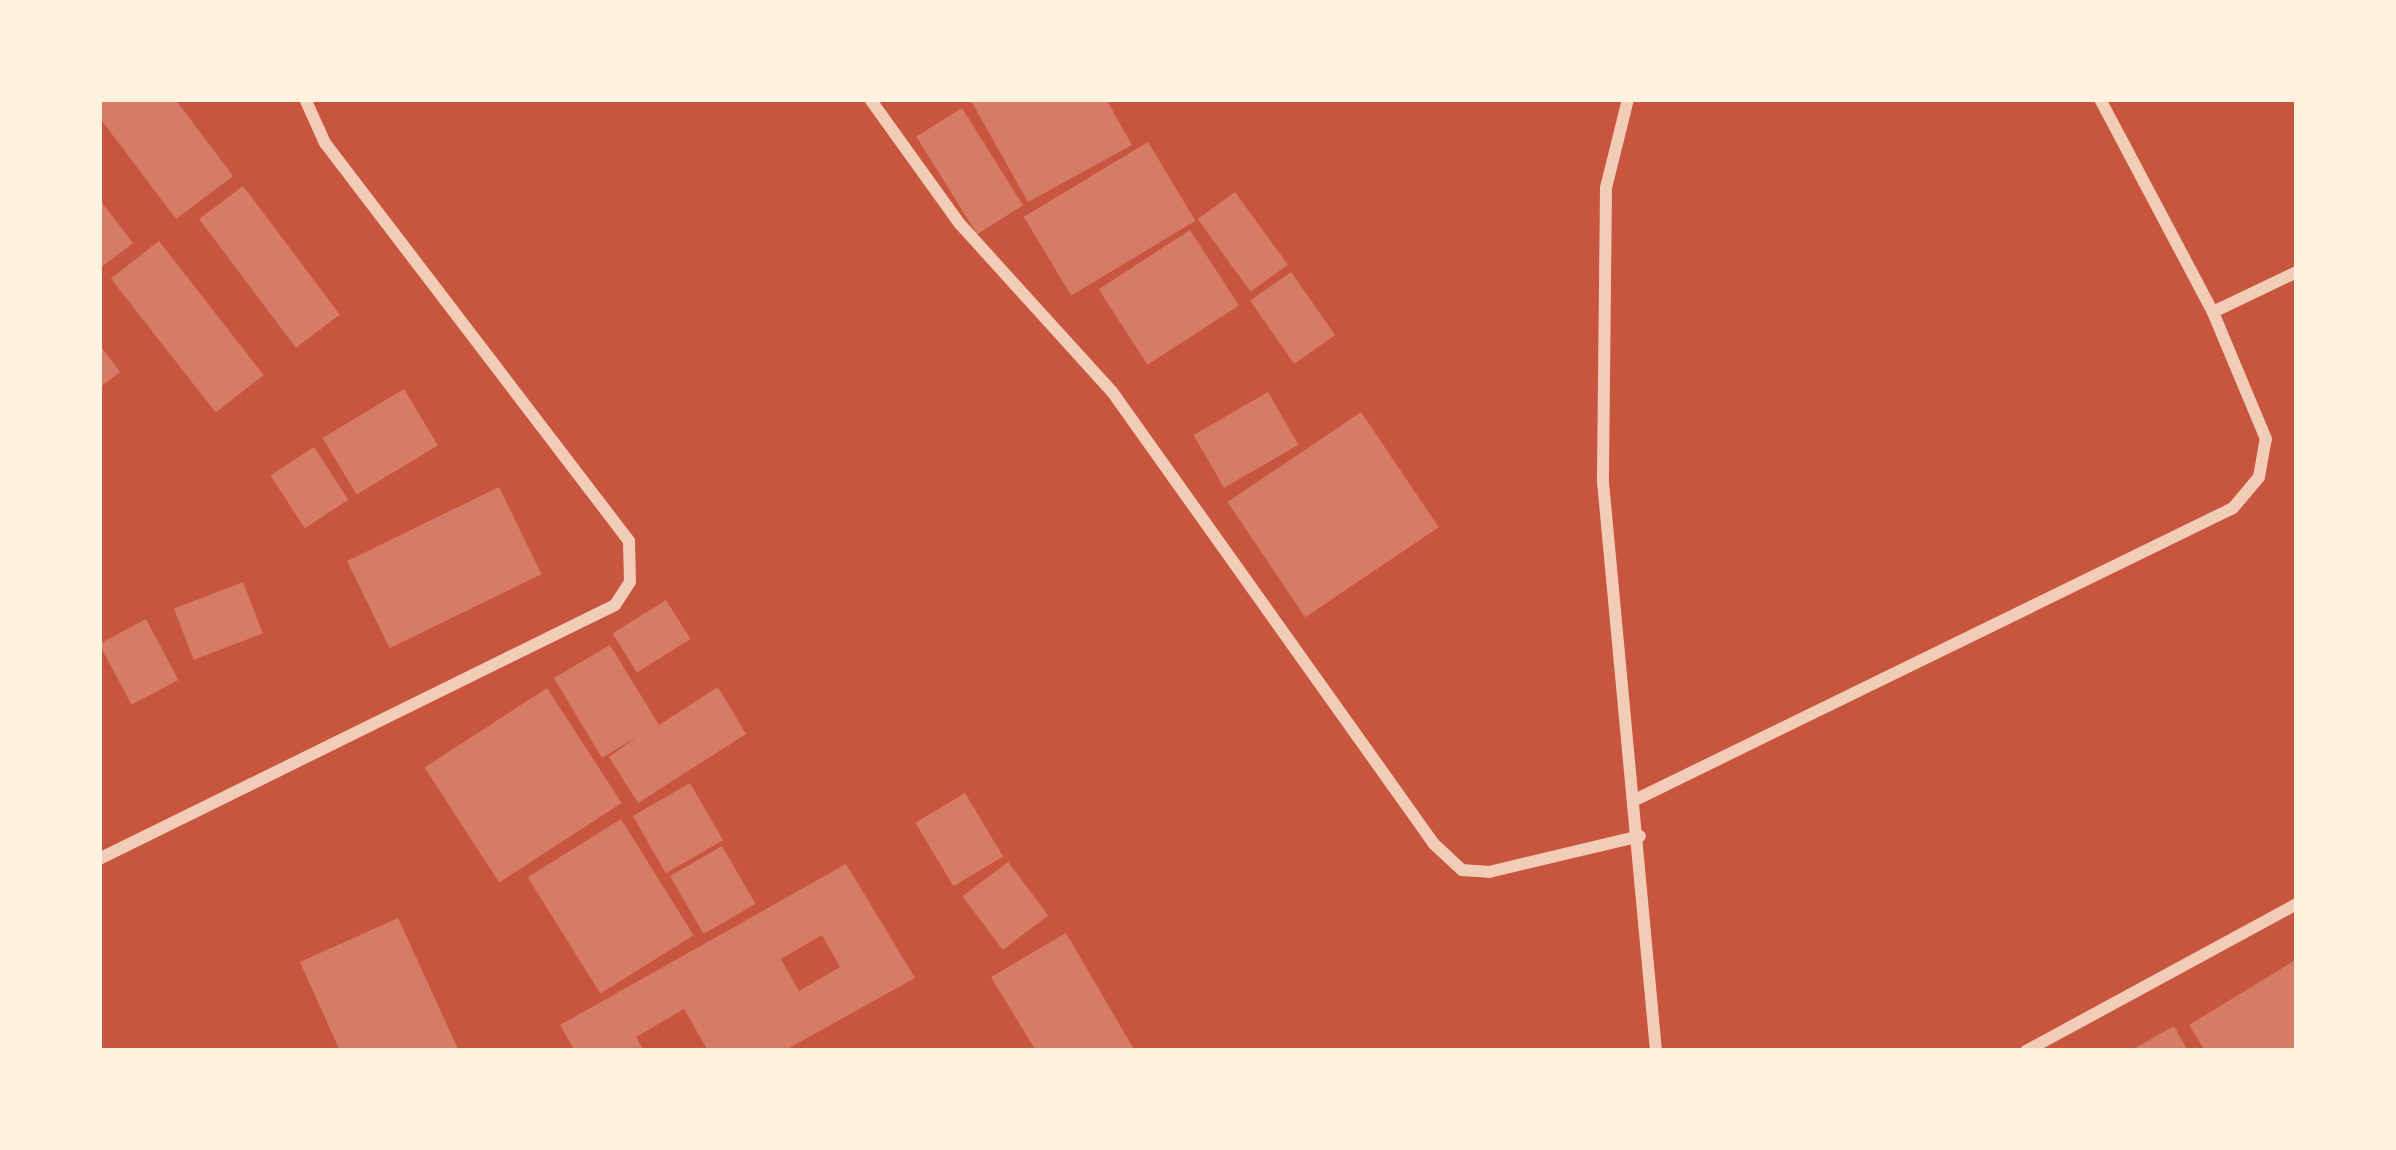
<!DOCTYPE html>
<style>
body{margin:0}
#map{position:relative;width:2396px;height:1150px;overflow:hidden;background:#c8553d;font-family:"IBM Plex Sans",sans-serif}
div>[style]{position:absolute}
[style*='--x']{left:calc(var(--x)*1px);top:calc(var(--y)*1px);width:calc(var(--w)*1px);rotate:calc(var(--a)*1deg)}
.building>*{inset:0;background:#d67c66;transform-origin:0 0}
.minor>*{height:12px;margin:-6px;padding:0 6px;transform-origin:6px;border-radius:6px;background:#f1ccb7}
span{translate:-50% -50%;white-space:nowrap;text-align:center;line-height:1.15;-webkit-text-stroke:12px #fff3e0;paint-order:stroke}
.frame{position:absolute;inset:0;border:102px solid #fff3e0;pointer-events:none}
</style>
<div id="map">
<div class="building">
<div style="clip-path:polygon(99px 99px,175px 99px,233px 176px,176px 219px,99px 117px)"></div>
<div style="clip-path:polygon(970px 99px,1106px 99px,1132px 145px,1028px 202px)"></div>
<div style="left:962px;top:108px;width:115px;height:54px;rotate:58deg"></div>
<div style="left:1148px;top:142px;width:92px;height:145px;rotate:59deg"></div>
<div style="left:243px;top:186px;width:161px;height:55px;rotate:53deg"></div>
<div style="left:1235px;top:192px;width:90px;height:46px;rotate:54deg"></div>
<div style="clip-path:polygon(99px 199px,133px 243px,99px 269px)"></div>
<div style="left:1190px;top:230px;width:90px;height:109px;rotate:57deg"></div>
<div style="left:159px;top:241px;width:170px;height:61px;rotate:52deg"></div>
<div style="left:1291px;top:272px;width:77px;height:50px;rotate:55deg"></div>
<div style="clip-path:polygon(99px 344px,120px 372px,99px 388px)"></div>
<div style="left:404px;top:389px;width:66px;height:95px;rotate:59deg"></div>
<div style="left:1268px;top:392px;width:61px;height:86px;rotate:60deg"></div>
<div style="left:1361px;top:412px;width:139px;height:161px;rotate:56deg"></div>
<div style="left:314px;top:447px;width:63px;height:52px;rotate:57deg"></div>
<div style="left:499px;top:487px;width:97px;height:169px;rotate:64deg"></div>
<div style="left:243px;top:582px;width:55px;height:74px;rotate:69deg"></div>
<div style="left:666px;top:600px;width:46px;height:63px;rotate:58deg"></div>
<div style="left:146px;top:619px;width:69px;height:53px;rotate:62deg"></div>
<div style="clip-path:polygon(610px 645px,659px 725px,718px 687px,746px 734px,638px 803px,609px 757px,638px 736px,602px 758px,554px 678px)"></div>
<div style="left:547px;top:688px;width:137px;height:146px;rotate:57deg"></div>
<div style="left:690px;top:783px;width:66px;height:66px;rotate:60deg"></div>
<div style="left:965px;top:793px;width:74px;height:58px;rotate:59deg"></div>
<div style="left:621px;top:819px;width:137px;height:110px;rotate:58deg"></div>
<div style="left:722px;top:846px;width:67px;height:60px;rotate:60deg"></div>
<div style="left:1008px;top:862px;width:67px;height:57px;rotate:53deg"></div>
<div style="clip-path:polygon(evenodd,846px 864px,915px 978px,784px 1051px,708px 1051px,684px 1009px,636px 1037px,644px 1051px,575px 1051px,560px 1025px,846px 864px,822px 935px,840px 967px,799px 991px,781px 959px,822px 935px)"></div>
<div style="clip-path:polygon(398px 918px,459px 1051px,340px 1051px,300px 962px)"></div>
<div style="clip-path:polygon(1066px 933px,1135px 1051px,1036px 1051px,991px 977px)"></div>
<div style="clip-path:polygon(2297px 959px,2297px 1051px,2205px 1051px,2189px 1025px)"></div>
<div style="clip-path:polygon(2174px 1026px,2188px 1051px,2130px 1051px)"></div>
</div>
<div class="minor">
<div style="--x:870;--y:99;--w:153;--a:54.3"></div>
<div style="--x:959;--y:223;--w:229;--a:47.8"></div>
<div style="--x:1113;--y:393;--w:554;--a:54.56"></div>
<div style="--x:1434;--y:844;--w:38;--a:43"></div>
<div style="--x:1462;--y:870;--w:27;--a:4"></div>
<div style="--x:1489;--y:872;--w:155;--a:-13.4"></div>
<div style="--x:1628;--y:99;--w:92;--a:103.9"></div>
<div style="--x:1606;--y:188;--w:294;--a:90.6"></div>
<div style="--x:1603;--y:482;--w:571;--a:84.68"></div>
<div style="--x:2100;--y:99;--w:241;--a:62.1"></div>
<div style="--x:2213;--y:312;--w:93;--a:-25.5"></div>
<div style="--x:1637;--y:799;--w:663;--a:-26.02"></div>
<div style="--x:2233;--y:508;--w:40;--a:-50"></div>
<div style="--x:2259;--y:477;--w:39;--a:-80"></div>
<div style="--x:2266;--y:439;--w:138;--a:-112.7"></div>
<div style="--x:99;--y:859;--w:575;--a:-26.21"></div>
<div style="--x:615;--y:605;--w:27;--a:-57"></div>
<div style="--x:630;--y:582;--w:41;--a:-91.4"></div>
<div style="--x:629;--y:541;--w:501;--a:-127.37"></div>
<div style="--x:325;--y:143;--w:48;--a:-114.4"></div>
<div style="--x:2026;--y:1051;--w:308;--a:-28.5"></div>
</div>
<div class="frame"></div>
</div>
